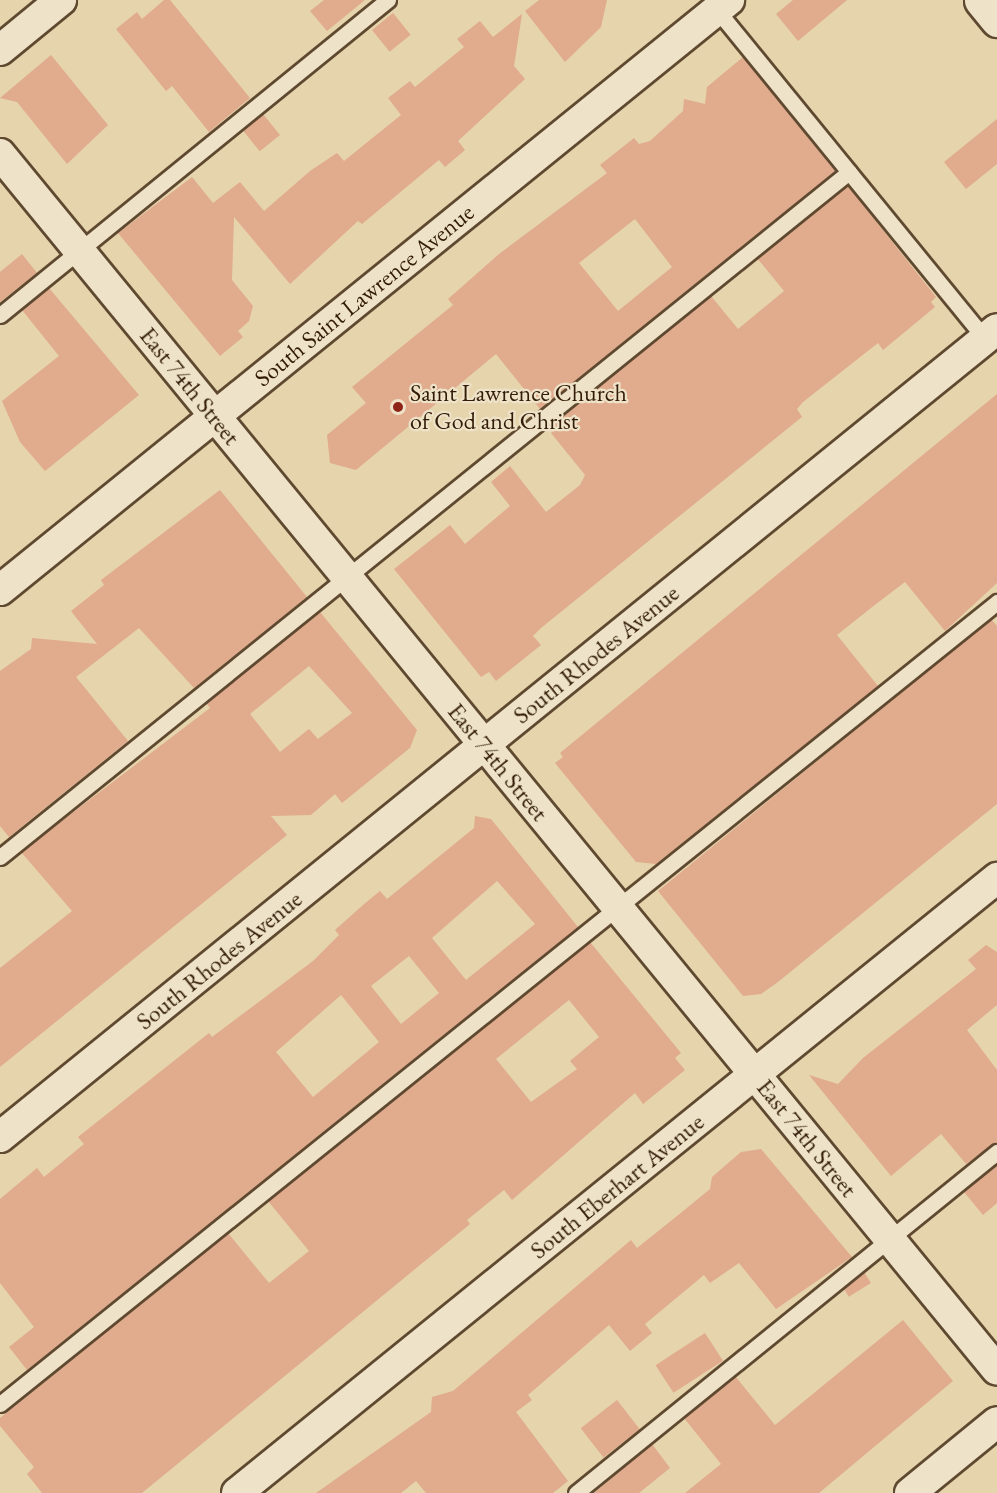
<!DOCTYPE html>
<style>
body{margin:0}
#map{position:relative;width:997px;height:1493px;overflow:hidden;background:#e5d4ac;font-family:"EB Garamond",serif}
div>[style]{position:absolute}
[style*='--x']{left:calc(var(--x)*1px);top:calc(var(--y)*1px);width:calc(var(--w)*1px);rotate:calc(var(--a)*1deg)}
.building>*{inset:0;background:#e1ab8d;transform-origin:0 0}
.roads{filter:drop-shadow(2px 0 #5f4930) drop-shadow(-2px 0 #5f4930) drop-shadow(0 2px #5f4930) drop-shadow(0 -2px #5f4930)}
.service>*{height:15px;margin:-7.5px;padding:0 7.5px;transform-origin:7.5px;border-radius:7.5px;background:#eee3c9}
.minor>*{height:30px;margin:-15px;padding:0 15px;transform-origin:15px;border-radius:15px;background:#eee3c9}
.tertiary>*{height:33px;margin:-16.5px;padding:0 16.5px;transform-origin:16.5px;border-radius:16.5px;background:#eee3c9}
.dots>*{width:16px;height:16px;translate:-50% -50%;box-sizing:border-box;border:3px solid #eee3c9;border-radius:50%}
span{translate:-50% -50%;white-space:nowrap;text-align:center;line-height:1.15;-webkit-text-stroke:4.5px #eee3c9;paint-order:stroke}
.street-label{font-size:24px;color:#321b07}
.poi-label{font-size:24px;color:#321b07}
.left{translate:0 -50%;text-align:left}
</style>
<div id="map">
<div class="building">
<div style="clip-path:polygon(164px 0,170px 0,250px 98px,209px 132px,172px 86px,166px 91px,116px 29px,137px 12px,142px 19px)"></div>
<div style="clip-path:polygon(324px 0,365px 0,327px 31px,310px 11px)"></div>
<div style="clip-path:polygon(539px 0,607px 0,601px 27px,565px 62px,525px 11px)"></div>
<div style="clip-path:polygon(793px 0,847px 0,798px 41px,776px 14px)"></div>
<div style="left:393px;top:13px;width:28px;height:27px;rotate:51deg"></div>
<div style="clip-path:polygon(522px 14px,514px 66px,525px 79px,458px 141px,465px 150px,445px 167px,439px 160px,362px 224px,358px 221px,290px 284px,234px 217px,232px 280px,253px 306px,249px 321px,238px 331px,243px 337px,220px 356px,118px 233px,192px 177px,213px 203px,240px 182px,264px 211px,310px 171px,337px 153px,344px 161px,401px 115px,388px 98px,410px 81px,415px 87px,464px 47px,457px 39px,480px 21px,493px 37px)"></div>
<div style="clip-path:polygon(51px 55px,108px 125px,67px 164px,17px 102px,0 98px)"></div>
<div style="clip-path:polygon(evenodd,743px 57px,835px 171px,540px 409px,496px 354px,356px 470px,330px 463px,327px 435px,366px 403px,352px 387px,453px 305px,448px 299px,499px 254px,607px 173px,600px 165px,634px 138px,639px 144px,650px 141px,683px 111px,684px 99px,705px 104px,707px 87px,743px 57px,635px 219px,672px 267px,618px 311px,579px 263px,635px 219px)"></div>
<div style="left:263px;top:114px;width:27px;height:26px;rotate:51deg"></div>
<div style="clip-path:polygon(997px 119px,997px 164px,966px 189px,944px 162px)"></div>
<div style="clip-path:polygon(848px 186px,936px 297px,931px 302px,935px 307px,883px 350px,878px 343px,803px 402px,797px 409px,802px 417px,541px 628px,533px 636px,541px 645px,496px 681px,489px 672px,481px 677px,394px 569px,450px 525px,465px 544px,510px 506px,491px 482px,510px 466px,546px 512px,580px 485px,585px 475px,551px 433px,556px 429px,552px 424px,711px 296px,738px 329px,784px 291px,757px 258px)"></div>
<div style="clip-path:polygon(22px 254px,37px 273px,0 302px,0 272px)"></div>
<div style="clip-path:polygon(49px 288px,139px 395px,45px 471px,20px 442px,2px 401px,59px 356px,22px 310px)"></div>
<div style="clip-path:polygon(997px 394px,997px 583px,945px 631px,905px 582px,876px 604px,837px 635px,878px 686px,656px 864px,636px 862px,555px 763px,563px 757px,560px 753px)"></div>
<div style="clip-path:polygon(220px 490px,307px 597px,194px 688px,139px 628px,76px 677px,128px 741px,9px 837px,0 826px,0 671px,31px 649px,32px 638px,97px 644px,71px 611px,104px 585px,101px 580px)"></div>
<div style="clip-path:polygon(evenodd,320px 612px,417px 730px,410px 748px,342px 803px,335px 794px,311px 815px,271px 816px,287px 835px,0 1067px,0 968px,72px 911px,21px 852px,210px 708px,206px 703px,320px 612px,309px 666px,352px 713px,318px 739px,309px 729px,280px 752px,250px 714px,309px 666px)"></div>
<div style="clip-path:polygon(991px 619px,997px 626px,997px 804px,778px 982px,761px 994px,743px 996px,658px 891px)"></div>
<div style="clip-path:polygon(evenodd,475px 816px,491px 819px,578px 927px,27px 1370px,9px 1347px,34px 1327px,0 1283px,0 1199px,37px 1168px,44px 1177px,84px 1144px,78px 1137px,209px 1033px,212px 1037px,313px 961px,339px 935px,335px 930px,363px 905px,380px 891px,387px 899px,474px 828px,475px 816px,497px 881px,535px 924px,466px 980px,432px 938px,497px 881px,475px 816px,409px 956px,439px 993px,401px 1024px,371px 986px,409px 956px,475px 816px,341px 995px,379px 1042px,313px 1097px,276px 1052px,341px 995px)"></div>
<div style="clip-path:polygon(evenodd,590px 942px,681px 1053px,675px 1058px,685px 1070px,643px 1104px,635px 1093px,512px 1200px,504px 1190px,467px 1220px,470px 1224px,142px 1493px,42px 1493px,27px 1474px,34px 1467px,0 1426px,0 1418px,228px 1233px,269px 1283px,309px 1251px,268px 1201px,590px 942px,569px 1000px,599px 1037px,570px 1061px,577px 1069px,531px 1102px,496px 1059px,569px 1000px)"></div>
<div style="clip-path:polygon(986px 945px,997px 952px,997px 1005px,967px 1030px,997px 1070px,997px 1142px,966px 1164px,941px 1134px,891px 1176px,809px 1075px,838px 1084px,863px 1058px,976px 969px,968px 960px)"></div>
<div style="clip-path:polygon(761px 1149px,852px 1257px,776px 1309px,739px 1263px,710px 1283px,704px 1275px,645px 1324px,652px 1333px,630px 1351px,609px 1325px,528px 1395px,532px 1400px,516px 1412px,568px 1481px,553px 1493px,426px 1493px,416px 1481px,401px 1493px,316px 1493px,431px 1412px,432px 1397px,453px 1391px,631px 1240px,637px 1248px,682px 1212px,710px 1189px,712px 1177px,741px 1152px)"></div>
<div style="clip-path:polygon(997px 1165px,997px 1203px,983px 1215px,964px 1192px)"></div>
<div style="left:864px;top:1272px;width:13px;height:26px;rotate:58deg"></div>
<div style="clip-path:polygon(903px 1320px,953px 1381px,819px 1493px,685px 1493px,721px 1464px,684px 1418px,735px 1376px,775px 1425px)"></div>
<div style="left:705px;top:1333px;width:33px;height:59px;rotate:57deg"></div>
<div style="left:617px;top:1400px;width:37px;height:46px;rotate:52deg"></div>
<div style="clip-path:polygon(652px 1444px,670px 1468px,639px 1493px,594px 1493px)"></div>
</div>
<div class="roads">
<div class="service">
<div style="--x:717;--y:10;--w:424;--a:50.8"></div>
<div style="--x:0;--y:315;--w:500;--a:-39.1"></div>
<div style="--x:0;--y:857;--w:1091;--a:-38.9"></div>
<div style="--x:0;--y:1404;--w:1280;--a:-38.81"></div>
<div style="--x:576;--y:1493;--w:542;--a:-39.01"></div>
</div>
<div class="minor">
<div style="--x:0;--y:50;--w:79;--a:-39.3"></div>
<div style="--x:0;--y:154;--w:1572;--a:50.65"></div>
<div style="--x:0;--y:590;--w:938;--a:-38.98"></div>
<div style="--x:0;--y:1137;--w:1283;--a:-39.02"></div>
<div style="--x:237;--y:1493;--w:978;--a:-38.98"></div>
<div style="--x:910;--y:1493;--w:112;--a:-39.2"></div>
</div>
<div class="tertiary">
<div style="--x:981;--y:0;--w:26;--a:51"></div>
</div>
</div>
<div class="dots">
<div style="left:398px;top:407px;background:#8f2418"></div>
</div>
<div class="street-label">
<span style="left:364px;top:295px;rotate:-39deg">South Saint Lawrence Avenue</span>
<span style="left:190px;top:386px;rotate:51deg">East 74th Street</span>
<span style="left:596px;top:654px;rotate:-39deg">South Rhodes Avenue</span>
<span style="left:498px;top:762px;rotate:51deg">East 74th Street</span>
<span style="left:219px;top:960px;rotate:-39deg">South Rhodes Avenue</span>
<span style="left:807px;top:1138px;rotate:51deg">East 74th Street</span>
<span style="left:617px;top:1186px;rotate:-39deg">South Eberhart Avenue</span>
</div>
<div class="poi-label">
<span class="left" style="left:410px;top:407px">Saint Lawrence Church<br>of God and Christ</span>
</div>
</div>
